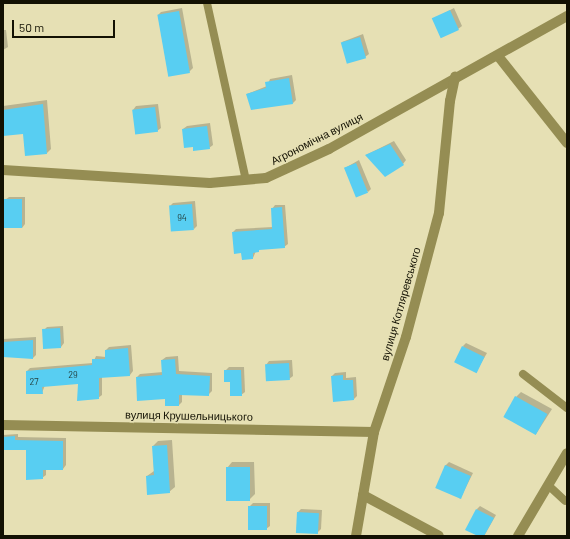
<!DOCTYPE html>
<meta charset="utf-8">
<style>
body{margin:0}
#map{position:relative;width:570px;height:539px;overflow:hidden;background:#e6e0b4;font-family:Barlow,sans-serif}
div>[style]{position:absolute}
[style*='--x']{left:calc(var(--x)*1px);top:calc(var(--y)*1px);width:calc(var(--w)*1px);rotate:calc(var(--a)*1deg)}
.shadow>*{inset:0;background:#0003}
.building>*{inset:0;background:#58cef2;transform-origin:0 0}
.service>*{height:8px;margin:-4px;padding:0 4px;transform-origin:4px;border-radius:4px;background:#958d53}
.minor>*{height:10px;margin:-5px;padding:0 5px;transform-origin:5px;border-radius:5px;background:#958d53}
.tertiary>*{height:10px;margin:-5px;padding:0 5px;transform-origin:5px;border-radius:5px;background:#958d53}
span{translate:-50% -50%;white-space:nowrap;text-align:center;line-height:1.15;-webkit-text-stroke:3px #e6e0b4;paint-order:stroke}
.number-label{font-size:9px;color:#24403f}
.number-label span{-webkit-text-stroke-width:0}
.street-label{font-size:11px;color:#131103}
.frame{position:absolute;inset:0;border:4px solid #131103;pointer-events:none}
.scale{position:absolute;left:12px;top:20px;width:103px;height:18px;box-sizing:border-box;border:2px solid #131103;border-top:0;padding-left:5px;font-size:12px;line-height:14px;white-space:nowrap;color:#131103;-webkit-text-stroke:3px #e6e0b4;paint-order:stroke}
</style>
<div id="map">
<div class="shadow">
<div style="clip-path:polygon(182px 8px,193px 68px,189px 72px,158px 15px,161px 12px)"></div>
<div style="clip-path:polygon(454px 8px,462px 26px,458px 29px,433px 19px)"></div>
<div style="clip-path:polygon(3px 30px,6px 30px,8px 47px,3px 50px)"></div>
<div style="clip-path:polygon(363px 34px,369px 54px,365px 57px,342px 42px)"></div>
<div style="clip-path:polygon(292px 75px,296px 100px,293px 103px,247px 94px,267px 86px,270px 79px)"></div>
<div style="clip-path:polygon(47px 100px,51px 149px,47px 153px,24px 133px,3px 135px,3px 106px)"></div>
<div style="clip-path:polygon(158px 104px,161px 128px,157px 131px,133px 110px,136px 106px)"></div>
<div style="clip-path:polygon(210px 123px,213px 145px,209px 148px,194px 146px,183px 129px,187px 126px)"></div>
<div style="clip-path:polygon(394px 141px,406px 160px,403px 164px,366px 155px)"></div>
<div style="clip-path:polygon(359px 160px,371px 189px,368px 192px,345px 168px)"></div>
<div style="clip-path:polygon(9px 197px,25px 197px,25px 224px,22px 228px,5px 200px)"></div>
<div style="clip-path:polygon(195px 201px,197px 226px,194px 229px,170px 206px,173px 203px)"></div>
<div style="clip-path:polygon(275px 205px,285px 205px,288px 244px,284px 247px,262px 248px,256px 251px,253px 258px,233px 232px,236px 229px,273px 227px,272px 209px)"></div>
<div style="clip-path:polygon(63px 326px,64px 343px,61px 347px,44px 330px,47px 327px)"></div>
<div style="clip-path:polygon(36px 337px,36px 355px,33px 358px,3px 356px,3px 339px)"></div>
<div style="clip-path:polygon(466px 343px,487px 353px,476px 372px,463px 346px)"></div>
<div style="clip-path:polygon(131px 345px,133px 371px,130px 375px,102px 376px,102px 395px,98px 398px,79px 383px,45px 385px,42px 393px,27px 371px,30px 368px,93px 363px,96px 356px,106px 357px,106px 350px,109px 347px)"></div>
<div style="clip-path:polygon(178px 356px,179px 371px,212px 373px,212px 391px,208px 395px,182px 394px,182px 402px,179px 405px,166px 405px,166px 398px,137px 377px,140px 374px,163px 372px,162px 360px,166px 357px)"></div>
<div style="clip-path:polygon(292px 360px,293px 376px,289px 379px,266px 365px,269px 361px)"></div>
<div style="clip-path:polygon(229px 367px,244px 367px,245px 392px,241px 395px,225px 371px)"></div>
<div style="clip-path:polygon(346px 372px,346px 378px,356px 377px,357px 396px,354px 399px,332px 376px,335px 373px)"></div>
<div style="clip-path:polygon(521px 392px,552px 409px,536px 434px,516px 397px)"></div>
<div style="clip-path:polygon(18px 434px,18px 437px,66px 438px,66px 465px,63px 469px,46px 469px,46px 475px,42px 478px,27px 449px,3px 449px,3px 435px)"></div>
<div style="clip-path:polygon(172px 440px,175px 487px,169px 492px,147px 476px,154px 471px,153px 446px,158px 441px)"></div>
<div style="clip-path:polygon(232px 462px,254px 462px,255px 494px,250px 499px,227px 468px)"></div>
<div style="clip-path:polygon(449px 462px,473px 473px,460px 499px,445px 466px)"></div>
<div style="clip-path:polygon(253px 503px,270px 503px,270px 526px,266px 529px,249px 507px)"></div>
<div style="clip-path:polygon(480px 506px,496px 515px,484px 536px,480px 536px,477px 509px)"></div>
<div style="clip-path:polygon(301px 509px,322px 510px,321px 529px,317px 533px,298px 512px)"></div>
</div>
<div class="building">
<div style="left:450px;top:10px;width:22px;height:20px;rotate:66deg"></div>
<div style="left:179px;top:11px;width:63px;height:22px;rotate:80deg"></div>
<div style="left:360px;top:37px;width:22px;height:20px;rotate:74deg"></div>
<div style="clip-path:polygon(289px 78px,293px 104px,251px 110px,246px 94px,266px 88px,265px 82px)"></div>
<div style="clip-path:polygon(43px 104px,47px 154px,25px 156px,23px 134px,3px 136px,3px 110px)"></div>
<div style="left:155px;top:107px;width:25px;height:23px;rotate:83deg"></div>
<div style="clip-path:polygon(207px 126px,210px 149px,193px 151px,193px 147px,184px 148px,182px 129px)"></div>
<div style="clip-path:polygon(390px 144px,404px 165px,385px 177px,365px 155px)"></div>
<div style="left:356px;top:163px;width:32px;height:13px;rotate:68deg"></div>
<div style="left:22px;top:199px;width:29px;height:18px;rotate:90deg"></div>
<div style="left:192px;top:204px;width:26px;height:23px;rotate:86deg"></div>
<div style="clip-path:polygon(282px 207px,285px 248px,259px 250px,259px 252px,253px 253px,253px 259px,242px 260px,241px 253px,234px 254px,232px 232px,272px 229px,271px 208px)"></div>
<div style="left:60px;top:328px;width:20px;height:18px;rotate:87deg"></div>
<div style="clip-path:polygon(33px 340px,33px 359px,3px 357px,3px 342px)"></div>
<div style="left:462px;top:346px;width:25px;height:18px;rotate:26deg"></div>
<div style="clip-path:polygon(128px 348px,130px 376px,99px 378px,99px 399px,77px 401px,78px 384px,42px 387px,43px 394px,26px 394px,26px 371px,92px 365px,92px 359px,105px 359px,105px 350px)"></div>
<div style="clip-path:polygon(175px 359px,176px 374px,210px 376px,209px 396px,179px 395px,179px 406px,165px 406px,165px 399px,137px 401px,136px 377px,162px 375px,161px 360px)"></div>
<div style="left:289px;top:363px;width:17px;height:24px;rotate:87deg"></div>
<div style="clip-path:polygon(224px 370px,241px 370px,242px 396px,230px 396px,230px 382px,224px 382px)"></div>
<div style="clip-path:polygon(343px 375px,343px 380px,353px 380px,354px 400px,333px 402px,331px 376px)"></div>
<div style="left:515px;top:396px;width:37px;height:24px;rotate:29deg"></div>
<div style="clip-path:polygon(15px 436px,15px 440px,63px 441px,63px 470px,43px 470px,43px 479px,26px 480px,26px 450px,3px 450px,3px 437px)"></div>
<div style="clip-path:polygon(167px 445px,170px 493px,147px 495px,146px 476px,154px 475px,152px 446px)"></div>
<div style="left:445px;top:465px;width:28px;height:25px;rotate:23deg"></div>
<div style="left:226px;top:467px;width:24px;height:34px"></div>
<div style="left:248px;top:506px;width:19px;height:24px"></div>
<div style="clip-path:polygon(476px 509px,494px 518px,484px 536px,478px 536px,465px 530px)"></div>
<div style="left:297px;top:512px;width:22px;height:21px;rotate:3deg"></div>
</div>
<div class="service">
<div style="--x:207;--y:3;--w:181;--a:77.6"></div>
<div style="--x:523;--y:374;--w:56;--a:37.7"></div>
<div style="--x:548;--y:485;--w:23;--a:43"></div>
</div>
<div class="minor">
<div style="--x:498;--y:56;--w:111;--a:51.6"></div>
<div style="--x:3;--y:425;--w:371;--a:1.1"></div>
<div style="--x:363;--y:495;--w:86;--a:28.3"></div>
<div style="--x:518;--y:536;--w:96;--a:-59.4"></div>
</div>
<div class="tertiary">
<div style="--x:3;--y:170;--w:207;--a:3.6"></div>
<div style="--x:210;--y:183;--w:56;--a:-5.1"></div>
<div style="--x:266;--y:178;--w:69;--a:-24.7"></div>
<div style="--x:329;--y:149;--w:273;--a:-29.2"></div>
<div style="--x:356;--y:536;--w:106;--a:-80.2"></div>
<div style="--x:374;--y:432;--w:100;--a:-71.4"></div>
<div style="--x:406;--y:337;--w:128;--a:-75.1"></div>
<div style="--x:439;--y:213;--w:113;--a:-84.4"></div>
<div style="--x:450;--y:101;--w:25;--a:-78"></div>
</div>
<div class="number-label">
<span style="left:182px;top:218px">94</span>
<span style="left:73px;top:375px">29</span>
<span style="left:34px;top:382px">27</span>
</div>
<div class="street-label">
<span style="left:317px;top:139px;rotate:-27deg">Агрономічна вулиця</span>
<span style="left:401px;top:304px;rotate:-74deg">вулиця Котляревського</span>
<span style="left:189px;top:416px;rotate:1deg">вулиця Крушельницького</span>
</div>
<div class="frame"></div>
<div class="scale">50 m</div>
</div>
